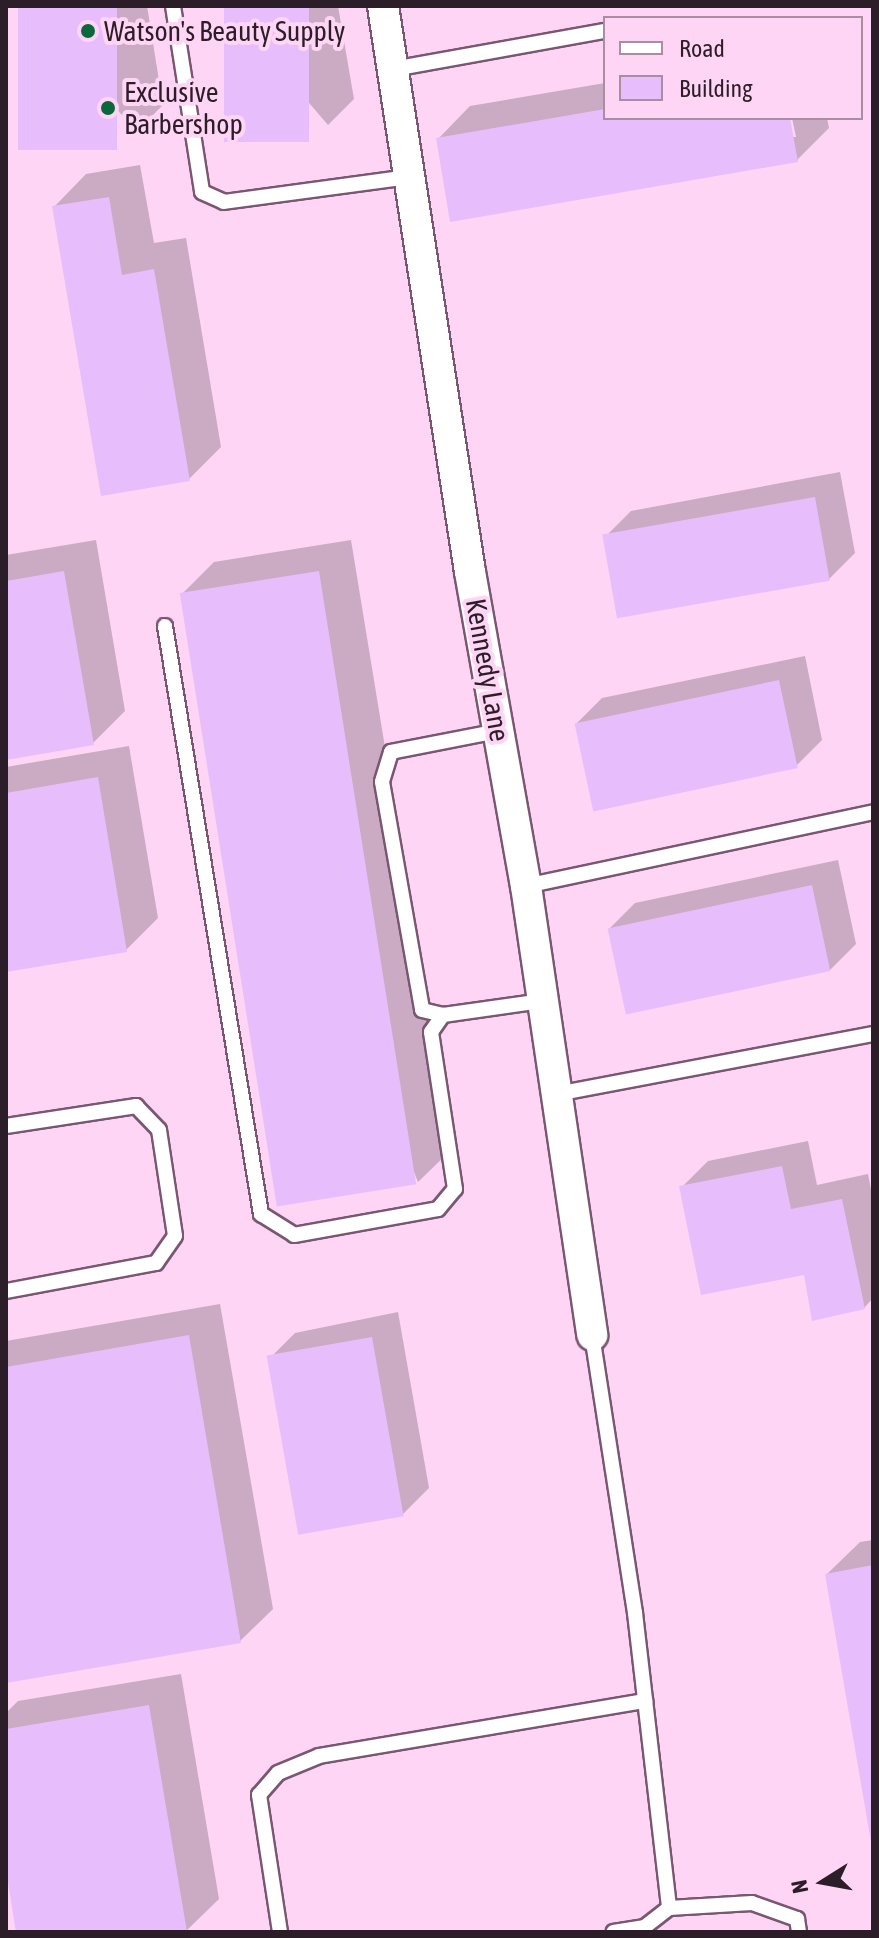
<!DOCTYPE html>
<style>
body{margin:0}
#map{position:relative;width:879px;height:1938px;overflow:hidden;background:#fed5f4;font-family:"Asap Condensed",sans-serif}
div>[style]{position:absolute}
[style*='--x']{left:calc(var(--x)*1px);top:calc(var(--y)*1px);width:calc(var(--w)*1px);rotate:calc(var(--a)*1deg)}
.shadow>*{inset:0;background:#0003}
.building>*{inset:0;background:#e8bdfc;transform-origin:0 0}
.roads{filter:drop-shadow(2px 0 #7a5771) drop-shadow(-2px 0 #7a5771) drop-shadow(0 2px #7a5771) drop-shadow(0 -2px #7a5771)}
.lane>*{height:14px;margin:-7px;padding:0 7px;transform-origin:7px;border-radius:7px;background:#fff}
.street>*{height:30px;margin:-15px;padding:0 15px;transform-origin:15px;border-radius:15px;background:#fff}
.dots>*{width:22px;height:22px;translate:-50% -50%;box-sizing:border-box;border:4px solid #fed5f4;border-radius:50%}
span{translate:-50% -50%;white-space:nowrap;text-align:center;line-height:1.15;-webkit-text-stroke:8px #fed5f4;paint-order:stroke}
.poi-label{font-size:28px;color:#2c1e29}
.left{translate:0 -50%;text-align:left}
.street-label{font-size:28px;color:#2c1e29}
.frame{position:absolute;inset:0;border:8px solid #2c1e29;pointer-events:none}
.legend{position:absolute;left:603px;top:16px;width:260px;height:104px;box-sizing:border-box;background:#fed5f4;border:2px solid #aa8ca3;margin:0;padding:10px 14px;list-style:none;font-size:24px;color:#2c1e29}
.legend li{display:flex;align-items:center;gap:16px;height:40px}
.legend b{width:40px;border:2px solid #aa8ca3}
.north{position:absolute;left:783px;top:1842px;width:80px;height:80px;-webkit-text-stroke:6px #fed5f4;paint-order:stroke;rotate:259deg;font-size:22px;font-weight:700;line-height:32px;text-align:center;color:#2c1e29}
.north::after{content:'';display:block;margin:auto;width:28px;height:36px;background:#2c1e29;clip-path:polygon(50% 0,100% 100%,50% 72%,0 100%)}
</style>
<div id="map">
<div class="shadow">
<div style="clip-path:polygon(20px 6px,147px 6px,163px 105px,137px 131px)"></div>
<div style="clip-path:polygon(226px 6px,338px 6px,354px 99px,328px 125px)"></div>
<div style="clip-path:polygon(605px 83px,605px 118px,788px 118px,791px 137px,796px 137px,792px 118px,827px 118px,829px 128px,797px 160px,438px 139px,470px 106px)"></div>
<div style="clip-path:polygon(140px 165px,154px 243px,186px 238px,221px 447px,189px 479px,54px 207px,86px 174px)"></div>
<div style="clip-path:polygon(840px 472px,855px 553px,829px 579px,605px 537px,631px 511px)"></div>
<div style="clip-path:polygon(96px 540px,125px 711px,93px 743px,6px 758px,6px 555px)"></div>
<div style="clip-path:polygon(351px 540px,451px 1150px,418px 1182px,182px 594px,214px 562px)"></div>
<div style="clip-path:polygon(805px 656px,822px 740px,796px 766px,576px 724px,602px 698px)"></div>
<div style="clip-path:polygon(129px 746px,158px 918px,126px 950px,6px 970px,6px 767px)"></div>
<div style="clip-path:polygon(838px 860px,856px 944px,830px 970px,609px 929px,635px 903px)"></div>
<div style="clip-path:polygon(808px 1141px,817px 1185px,868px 1174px,873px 1200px,873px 1298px,864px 1308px,682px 1187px,708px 1161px)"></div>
<div style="clip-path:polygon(220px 1304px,273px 1609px,240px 1641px,6px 1681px,6px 1341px)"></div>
<div style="clip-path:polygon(398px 1312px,429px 1488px,403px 1514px,269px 1359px,295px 1333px)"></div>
<div style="clip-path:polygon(873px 1540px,873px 1839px,827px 1574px,860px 1542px)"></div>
<div style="clip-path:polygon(181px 1674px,219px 1899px,186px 1931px,18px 1932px,6px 1857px,6px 1713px,18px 1701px)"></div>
</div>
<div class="building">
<div style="left:18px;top:6px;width:99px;height:144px"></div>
<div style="left:224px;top:6px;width:85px;height:136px"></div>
<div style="clip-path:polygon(605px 109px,605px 118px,790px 118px,798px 162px,450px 222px,436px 138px)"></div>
<div style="clip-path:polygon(109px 197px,122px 275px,154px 269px,190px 481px,101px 496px,52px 206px)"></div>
<div style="left:815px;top:497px;width:85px;height:216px;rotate:80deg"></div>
<div style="clip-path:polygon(64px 571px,94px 745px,6px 760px,6px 581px)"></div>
<div style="left:319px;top:571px;width:621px;height:141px;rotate:81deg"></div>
<div style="left:779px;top:680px;width:90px;height:209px;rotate:78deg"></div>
<div style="clip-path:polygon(98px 777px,127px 952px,6px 972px,6px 793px)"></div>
<div style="left:812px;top:885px;width:88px;height:209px;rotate:78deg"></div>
<div style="clip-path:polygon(782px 1166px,791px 1209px,842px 1199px,865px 1309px,812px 1321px,804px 1275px,701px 1295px,679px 1186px)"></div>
<div style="clip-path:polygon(189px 1335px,241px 1643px,6px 1683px,6px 1367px)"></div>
<div style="left:372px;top:1337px;width:182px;height:107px;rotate:80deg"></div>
<div style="clip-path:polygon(873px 1565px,873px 1841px,871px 1842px,825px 1574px)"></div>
<div style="clip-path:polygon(149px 1705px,187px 1932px,16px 1932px,6px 1870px,6px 1729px)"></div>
</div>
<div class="roads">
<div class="lane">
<div style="--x:173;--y:6;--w:188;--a:81.1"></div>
<div style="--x:202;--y:192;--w:24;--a:24"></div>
<div style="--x:224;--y:202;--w:187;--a:-7.7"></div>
<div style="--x:393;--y:69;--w:215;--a:-10.2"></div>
<div style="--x:165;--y:626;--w:596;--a:80.73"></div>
<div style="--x:261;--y:1214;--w:39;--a:32"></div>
<div style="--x:294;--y:1235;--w:146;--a:-10.2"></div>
<div style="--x:438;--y:1209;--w:26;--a:-50"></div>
<div style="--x:455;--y:1189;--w:159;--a:-98.7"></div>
<div style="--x:431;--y:1032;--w:21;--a:-55"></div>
<div style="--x:498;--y:731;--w:109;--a:168.9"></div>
<div style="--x:391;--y:752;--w:31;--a:107"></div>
<div style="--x:382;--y:782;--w:231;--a:80"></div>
<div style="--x:422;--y:1010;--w:22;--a:13"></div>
<div style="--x:443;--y:1015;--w:99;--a:-8.1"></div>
<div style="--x:526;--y:886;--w:355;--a:-12"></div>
<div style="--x:556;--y:1094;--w:323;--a:-10.7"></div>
<div style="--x:6;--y:1126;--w:132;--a:-8.7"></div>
<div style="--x:136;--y:1106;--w:33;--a:46"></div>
<div style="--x:159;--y:1130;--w:107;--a:81.4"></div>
<div style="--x:175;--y:1236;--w:33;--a:125"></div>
<div style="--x:156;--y:1263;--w:153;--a:169.4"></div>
<div style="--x:592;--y:1335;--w:281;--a:81.2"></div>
<div style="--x:635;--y:1613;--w:297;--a:83.4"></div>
<div style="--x:669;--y:1908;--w:31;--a:142"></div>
<div style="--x:645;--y:1927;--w:32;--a:171"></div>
<div style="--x:669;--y:1908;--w:83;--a:-3.4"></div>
<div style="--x:752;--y:1903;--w:48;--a:19.6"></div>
<div style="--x:797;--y:1919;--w:13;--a:81"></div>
<div style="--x:280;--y:1932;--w:139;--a:-98.7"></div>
<div style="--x:259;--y:1795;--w:29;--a:-49"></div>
<div style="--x:278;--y:1773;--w:44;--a:-22.5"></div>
<div style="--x:319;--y:1756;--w:331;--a:-9.6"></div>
</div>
<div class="street">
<div style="--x:383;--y:6;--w:573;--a:81.26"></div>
<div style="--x:470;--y:572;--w:319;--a:79.9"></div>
<div style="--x:526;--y:886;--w:454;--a:81.6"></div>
</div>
</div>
<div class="dots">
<div style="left:88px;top:31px;background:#0b683c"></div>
<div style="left:108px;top:108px;background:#0b683c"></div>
</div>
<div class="poi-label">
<span class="left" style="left:104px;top:31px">Watson's Beauty Supply</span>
<span class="left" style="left:124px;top:108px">Exclusive<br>Barbershop</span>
</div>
<div class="street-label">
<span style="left:488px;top:670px;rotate:80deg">Kennedy Lane</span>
</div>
<div class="frame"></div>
<ul class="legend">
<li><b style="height:10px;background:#fff"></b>Road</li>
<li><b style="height:22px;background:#e8bdfc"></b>Building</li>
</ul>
<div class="north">N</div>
</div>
